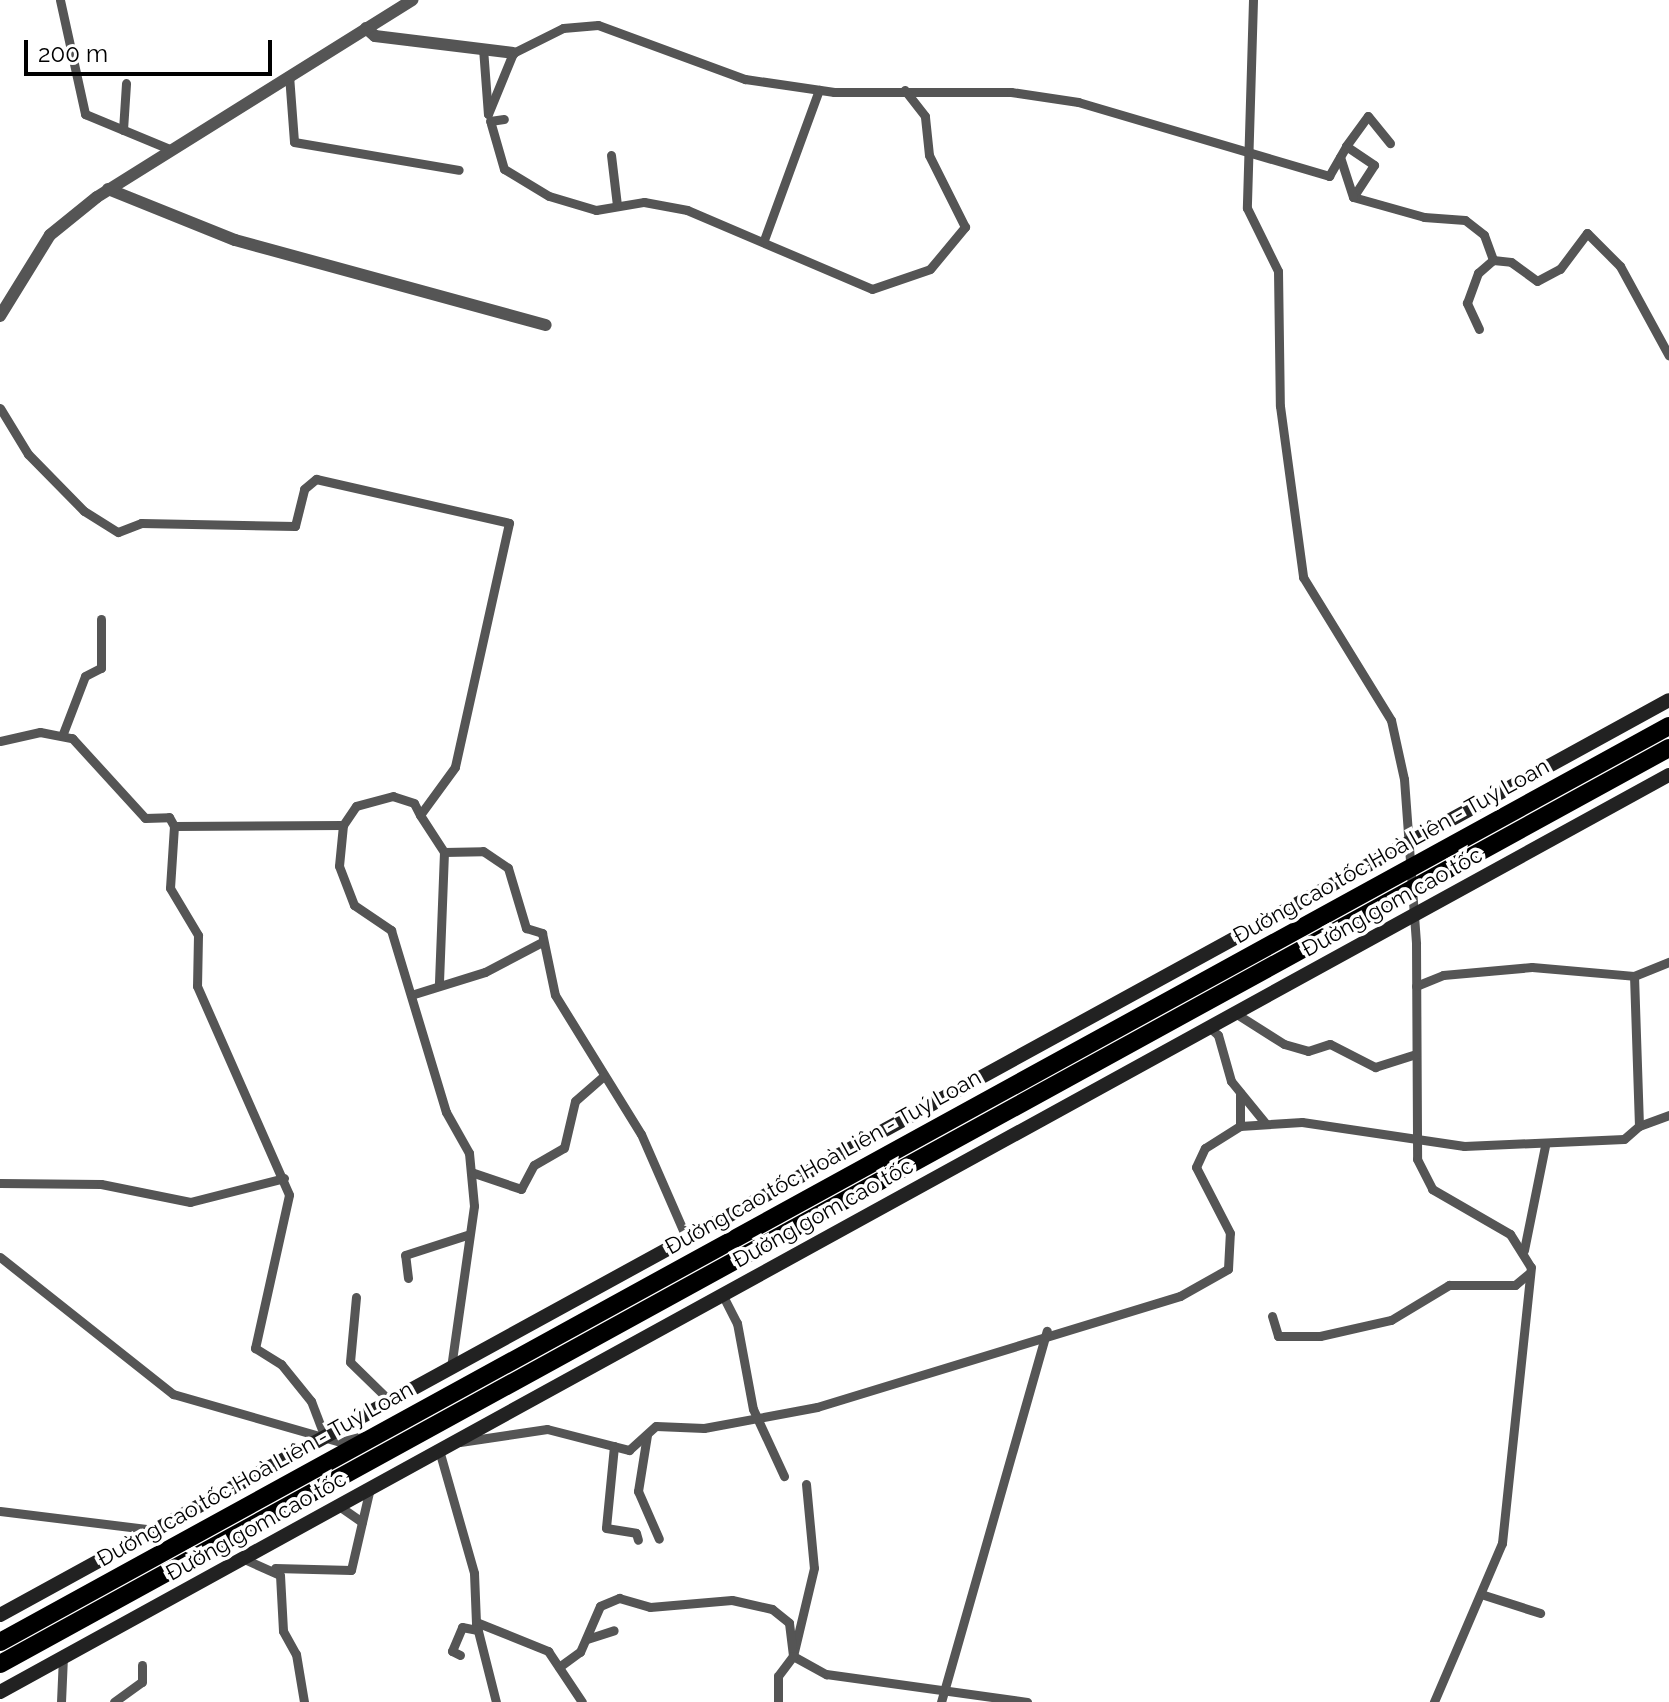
<!DOCTYPE html>
<meta charset="utf-8">
<style>
body{margin:0}
#map{position:relative;width:1669px;height:1702px;overflow:hidden;background:#fff;font-family:Raleway,sans-serif}
div>[style]{position:absolute}
[style*='--x']{left:calc(var(--x)*1px);top:calc(var(--y)*1px);width:calc(var(--w)*1px);rotate:calc(var(--a)*1deg)}
.minor>*{height:9px;margin:-4.5px;padding:0 4.5px;transform-origin:4.5px;border-radius:4.5px;background:#555}
.tertiary>*{height:12px;margin:-6px;padding:0 6px;transform-origin:6px;border-radius:6px;background:#555}
.secondary>*{height:14px;margin:-7px;padding:0 7px;transform-origin:7px;border-radius:7px;background:#222}
.motorway>*{height:18px;margin:-9px;padding:0 9px;transform-origin:9px;border-radius:9px;background:#000}
span{translate:-50% -50%;white-space:nowrap;text-align:center;line-height:1.15;-webkit-text-stroke:7px #fff;paint-order:stroke}
.street-label{font-size:22px;color:#000}
.scale{position:absolute;left:24px;top:40px;width:248px;height:36px;box-sizing:border-box;border:4px solid #000;border-top:0;padding-left:10px;font-size:24px;line-height:28px;white-space:nowrap;color:#000;-webkit-text-stroke:6px #fff;paint-order:stroke}
</style>
<div id="map">
<div class="minor">
<div style="--x:60;--y:0;--w:117;--a:77.6"></div>
<div style="--x:85;--y:114;--w:94;--a:22.5"></div>
<div style="--x:1253;--y:0;--w:208;--a:91.7"></div>
<div style="--x:1247;--y:208;--w:70;--a:63.8"></div>
<div style="--x:1278;--y:271;--w:135;--a:89.2"></div>
<div style="--x:1280;--y:406;--w:173;--a:82.3"></div>
<div style="--x:1303;--y:577;--w:168;--a:58.4"></div>
<div style="--x:1391;--y:720;--w:60;--a:77.6"></div>
<div style="--x:1404;--y:779;--w:165;--a:85.8"></div>
<div style="--x:1416;--y:944;--w:215;--a:89.7"></div>
<div style="--x:1417;--y:1159;--w:34;--a:63"></div>
<div style="--x:1432;--y:1189;--w:90;--a:30"></div>
<div style="--x:1510;--y:1234;--w:39;--a:58"></div>
<div style="--x:1531;--y:1267;--w:278;--a:96"></div>
<div style="--x:1502;--y:1543;--w:173;--a:113.2"></div>
<div style="--x:483;--y:48;--w:66;--a:85.7"></div>
<div style="--x:488;--y:114;--w:66;--a:-67.7"></div>
<div style="--x:513;--y:53;--w:56;--a:-26.6"></div>
<div style="--x:563;--y:28;--w:35;--a:-5"></div>
<div style="--x:598;--y:25;--w:157;--a:20.2"></div>
<div style="--x:745;--y:79;--w:90;--a:8.3"></div>
<div style="--x:834;--y:92;--w:177;--a:0"></div>
<div style="--x:1011;--y:92;--w:68;--a:8.5"></div>
<div style="--x:1078;--y:102;--w:262;--a:16.4"></div>
<div style="--x:1329;--y:176;--w:34;--a:-60"></div>
<div style="--x:1346;--y:146;--w:34;--a:34"></div>
<div style="--x:1374;--y:165;--w:38;--a:123"></div>
<div style="--x:1353;--y:197;--w:74;--a:15.7"></div>
<div style="--x:1424;--y:217;--w:41;--a:4.2"></div>
<div style="--x:1465;--y:220;--w:24;--a:38"></div>
<div style="--x:1484;--y:235;--w:27;--a:70"></div>
<div style="--x:1493;--y:260;--w:18;--a:6"></div>
<div style="--x:1511;--y:262;--w:32;--a:36"></div>
<div style="--x:1537;--y:281;--w:26;--a:-28"></div>
<div style="--x:1560;--y:269;--w:45;--a:-53.1"></div>
<div style="--x:1587;--y:233;--w:47;--a:45"></div>
<div style="--x:1620;--y:266;--w:102;--a:61.4"></div>
<div style="--x:289;--y:75;--w:67;--a:85.7"></div>
<div style="--x:294;--y:142;--w:167;--a:9.6"></div>
<div style="--x:490;--y:121;--w:14;--a:-8"></div>
<div style="--x:491;--y:124;--w:47;--a:73.9"></div>
<div style="--x:504;--y:169;--w:52;--a:31"></div>
<div style="--x:549;--y:196;--w:49;--a:16.6"></div>
<div style="--x:596;--y:210;--w:49;--a:-9.5"></div>
<div style="--x:644;--y:202;--w:44;--a:10.5"></div>
<div style="--x:687;--y:210;--w:201;--a:23.1"></div>
<div style="--x:872;--y:289;--w:61;--a:-19"></div>
<div style="--x:930;--y:269;--w:55;--a:-50.2"></div>
<div style="--x:965;--y:227;--w:80;--a:-116.6"></div>
<div style="--x:929;--y:155;--w:39;--a:-96"></div>
<div style="--x:925;--y:116;--w:33;--a:-128"></div>
<div style="--x:123;--y:130;--w:47;--a:-86.3"></div>
<div style="--x:1346;--y:146;--w:37;--a:-54"></div>
<div style="--x:1368;--y:116;--w:35;--a:51"></div>
<div style="--x:611;--y:155;--w:50;--a:83.2"></div>
<div style="--x:1340;--y:157;--w:42;--a:72"></div>
<div style="--x:764;--y:240;--w:160;--a:-69.9"></div>
<div style="--x:1479;--y:329;--w:29;--a:-115"></div>
<div style="--x:1467;--y:303;--w:32;--a:-70"></div>
<div style="--x:1478;--y:273;--w:20;--a:-41"></div>
<div style="--x:0;--y:408;--w:54;--a:58.7"></div>
<div style="--x:28;--y:454;--w:80;--a:45.5"></div>
<div style="--x:84;--y:511;--w:40;--a:32"></div>
<div style="--x:118;--y:532;--w:25;--a:-21"></div>
<div style="--x:141;--y:523;--w:154;--a:1.1"></div>
<div style="--x:295;--y:526;--w:38;--a:-76"></div>
<div style="--x:304;--y:489;--w:16;--a:-40"></div>
<div style="--x:316;--y:479;--w:198;--a:12.8"></div>
<div style="--x:509;--y:523;--w:250;--a:102.5"></div>
<div style="--x:455;--y:767;--w:59;--a:126.1"></div>
<div style="--x:420;--y:815;--w:44;--a:57"></div>
<div style="--x:444;--y:852;--w:132;--a:92.2"></div>
<div style="--x:62;--y:736;--w:64;--a:-69"></div>
<div style="--x:85;--y:676;--w:18;--a:-27"></div>
<div style="--x:101;--y:668;--w:49;--a:-90"></div>
<div style="--x:0;--y:741;--w:41;--a:-12.7"></div>
<div style="--x:40;--y:732;--w:33;--a:11"></div>
<div style="--x:72;--y:738;--w:108;--a:47.6"></div>
<div style="--x:145;--y:818;--w:24;--a:-2"></div>
<div style="--x:169;--y:817;--w:10;--a:61"></div>
<div style="--x:420;--y:815;--w:13;--a:-117"></div>
<div style="--x:414;--y:803;--w:22;--a:-162"></div>
<div style="--x:393;--y:796;--w:38;--a:165"></div>
<div style="--x:356;--y:806;--w:23;--a:124"></div>
<div style="--x:343;--y:825;--w:41;--a:95.6"></div>
<div style="--x:339;--y:866;--w:42;--a:69"></div>
<div style="--x:354;--y:905;--w:45;--a:34"></div>
<div style="--x:391;--y:930;--w:190;--a:73.2"></div>
<div style="--x:446;--y:1112;--w:47;--a:60.7"></div>
<div style="--x:469;--y:1153;--w:53;--a:84.6"></div>
<div style="--x:474;--y:1206;--w:163;--a:98.1"></div>
<div style="--x:174;--y:826;--w:62;--a:93.7"></div>
<div style="--x:170;--y:888;--w:55;--a:59.2"></div>
<div style="--x:198;--y:935;--w:51;--a:91.1"></div>
<div style="--x:197;--y:986;--w:228;--a:66.2"></div>
<div style="--x:289;--y:1195;--w:157;--a:102.5"></div>
<div style="--x:255;--y:1348;--w:31;--a:32"></div>
<div style="--x:281;--y:1364;--w:48;--a:51"></div>
<div style="--x:311;--y:1401;--w:36;--a:69"></div>
<div style="--x:174;--y:826;--w:169;--a:-0.3"></div>
<div style="--x:444;--y:852;--w:39;--a:-1"></div>
<div style="--x:483;--y:851;--w:30;--a:34"></div>
<div style="--x:508;--y:868;--w:63;--a:73.3"></div>
<div style="--x:526;--y:928;--w:17;--a:17"></div>
<div style="--x:542;--y:933;--w:63;--a:78.2"></div>
<div style="--x:555;--y:995;--w:163;--a:58.3"></div>
<div style="--x:641;--y:1134;--w:112;--a:66.4"></div>
<div style="--x:1416;--y:986;--w:29;--a:-22"></div>
<div style="--x:1443;--y:975;--w:89;--a:-5.1"></div>
<div style="--x:1532;--y:967;--w:102;--a:5"></div>
<div style="--x:1634;--y:976;--w:38;--a:-22"></div>
<div style="--x:411;--y:995;--w:77;--a:-17.3"></div>
<div style="--x:485;--y:972;--w:64;--a:-27.8"></div>
<div style="--x:1235;--y:1013;--w:58;--a:32.3"></div>
<div style="--x:1284;--y:1044;--w:25;--a:16"></div>
<div style="--x:1308;--y:1051;--w:23;--a:-18"></div>
<div style="--x:1330;--y:1044;--w:51;--a:27.1"></div>
<div style="--x:1375;--y:1067;--w:43;--a:-17.6"></div>
<div style="--x:1209;--y:1027;--w:12;--a:42"></div>
<div style="--x:1218;--y:1035;--w:48;--a:74.2"></div>
<div style="--x:1231;--y:1081;--w:55;--a:50.9"></div>
<div style="--x:1240;--y:1093;--w:33;--a:90"></div>
<div style="--x:1639;--y:1126;--w:32;--a:-20"></div>
<div style="--x:471;--y:1172;--w:53;--a:18.8"></div>
<div style="--x:521;--y:1189;--w:27;--a:-62"></div>
<div style="--x:534;--y:1165;--w:34;--a:-30"></div>
<div style="--x:564;--y:1148;--w:48;--a:-76.8"></div>
<div style="--x:575;--y:1101;--w:37;--a:-41"></div>
<div style="--x:0;--y:1183;--w:101;--a:0.6"></div>
<div style="--x:101;--y:1184;--w:91;--a:11.4"></div>
<div style="--x:190;--y:1202;--w:97;--a:-14.3"></div>
<div style="--x:1524;--y:1250;--w:106;--a:-78.6"></div>
<div style="--x:0;--y:1257;--w:221;--a:38.4"></div>
<div style="--x:173;--y:1394;--w:174;--a:16"></div>
<div style="--x:340;--y:1442;--w:23;--a:-15"></div>
<div style="--x:408;--y:1278;--w:23;--a:-97"></div>
<div style="--x:405;--y:1255;--w:65;--a:-17.9"></div>
<div style="--x:722;--y:1294;--w:33;--a:63"></div>
<div style="--x:737;--y:1323;--w:87;--a:79.5"></div>
<div style="--x:753;--y:1409;--w:74;--a:65.2"></div>
<div style="--x:356;--y:1297;--w:65;--a:95.3"></div>
<div style="--x:350;--y:1362;--w:56;--a:44.3"></div>
<div style="--x:1272;--y:1316;--w:21;--a:73"></div>
<div style="--x:1278;--y:1336;--w:42;--a:0"></div>
<div style="--x:1320;--y:1336;--w:73;--a:-12.7"></div>
<div style="--x:1391;--y:1320;--w:68;--a:-31.1"></div>
<div style="--x:1449;--y:1285;--w:66;--a:0"></div>
<div style="--x:1515;--y:1285;--w:17;--a:-40"></div>
<div style="--x:647;--y:1435;--w:57;--a:99.1"></div>
<div style="--x:638;--y:1491;--w:52;--a:66.4"></div>
<div style="--x:460;--y:1442;--w:88;--a:-8.5"></div>
<div style="--x:547;--y:1429;--w:85;--a:14.4"></div>
<div style="--x:629;--y:1450;--w:36;--a:-42"></div>
<div style="--x:656;--y:1426;--w:48;--a:2.4"></div>
<div style="--x:704;--y:1428;--w:115;--a:-10.5"></div>
<div style="--x:817;--y:1407;--w:380;--a:-17"></div>
<div style="--x:1180;--y:1296;--w:55;--a:-29.4"></div>
<div style="--x:1228;--y:1269;--w:36;--a:-87"></div>
<div style="--x:1230;--y:1233;--w:74;--a:-117.3"></div>
<div style="--x:1196;--y:1167;--w:21;--a:-65"></div>
<div style="--x:1205;--y:1148;--w:41;--a:-32.2"></div>
<div style="--x:1240;--y:1126;--w:62;--a:-3.7"></div>
<div style="--x:1302;--y:1122;--w:164;--a:8.4"></div>
<div style="--x:1464;--y:1146;--w:160;--a:-2.5"></div>
<div style="--x:1624;--y:1139;--w:20;--a:-41"></div>
<div style="--x:1639;--y:1126;--w:150;--a:-91.9"></div>
<div style="--x:614;--y:1446;--w:82;--a:95.6"></div>
<div style="--x:606;--y:1528;--w:30;--a:9"></div>
<div style="--x:636;--y:1533;--w:7;--a:74"></div>
<div style="--x:439;--y:1450;--w:128;--a:74.1"></div>
<div style="--x:474;--y:1573;--w:50;--a:87.7"></div>
<div style="--x:476;--y:1623;--w:81;--a:75.8"></div>
<div style="--x:806;--y:1484;--w:84;--a:84.6"></div>
<div style="--x:814;--y:1568;--w:90;--a:103.4"></div>
<div style="--x:793;--y:1656;--w:38;--a:29"></div>
<div style="--x:826;--y:1674;--w:203;--a:7.9"></div>
<div style="--x:339;--y:1506;--w:28;--a:35"></div>
<div style="--x:0;--y:1511;--w:156;--a:7"></div>
<div style="--x:244;--y:1559;--w:39;--a:24"></div>
<div style="--x:280;--y:1575;--w:56;--a:86.9"></div>
<div style="--x:283;--y:1631;--w:26;--a:61"></div>
<div style="--x:296;--y:1654;--w:49;--a:80.5"></div>
<div style="--x:275;--y:1568;--w:76;--a:1.5"></div>
<div style="--x:351;--y:1570;--w:84;--a:-77"></div>
<div style="--x:1484;--y:1595;--w:59;--a:17.8"></div>
<div style="--x:476;--y:1622;--w:78;--a:21.9"></div>
<div style="--x:548;--y:1651;--w:61;--a:56.3"></div>
<div style="--x:587;--y:1639;--w:28;--a:-18"></div>
<div style="--x:460;--y:1655;--w:9;--a:-153"></div>
<div style="--x:452;--y:1651;--w:26;--a:-67"></div>
<div style="--x:462;--y:1627;--w:16;--a:11"></div>
<div style="--x:559;--y:1667;--w:26;--a:-36"></div>
<div style="--x:580;--y:1652;--w:50;--a:-66.5"></div>
<div style="--x:600;--y:1606;--w:21;--a:-23"></div>
<div style="--x:619;--y:1598;--w:32;--a:16"></div>
<div style="--x:650;--y:1607;--w:82;--a:-4.9"></div>
<div style="--x:732;--y:1600;--w:41;--a:12.7"></div>
<div style="--x:772;--y:1609;--w:22;--a:39"></div>
<div style="--x:789;--y:1623;--w:33;--a:83"></div>
<div style="--x:793;--y:1656;--w:25;--a:127"></div>
<div style="--x:778;--y:1676;--w:26;--a:90"></div>
<div style="--x:61;--y:1702;--w:45;--a:-87.5"></div>
<div style="--x:114;--y:1702;--w:34;--a:-36"></div>
<div style="--x:142;--y:1682;--w:17;--a:-90"></div>
<div style="--x:941;--y:1702;--w:386;--a:-74.1"></div>
</div>
<div class="tertiary">
<div style="--x:366;--y:28;--w:12;--a:42"></div>
<div style="--x:375;--y:36;--w:139;--a:7"></div>
<div style="--x:108;--y:189;--w:137;--a:21.9"></div>
<div style="--x:235;--y:240;--w:322;--a:15.3"></div>
<div style="--x:0;--y:316;--w:95;--a:-58.3"></div>
<div style="--x:50;--y:235;--w:60;--a:-39"></div>
<div style="--x:97;--y:197;--w:372;--a:-32"></div>
</div>
<div class="secondary">
<div style="--x:0;--y:1615;--w:1903;--a:-28.73"></div>
<div style="--x:0;--y:1692;--w:1904;--a:-28.79"></div>
</div>
<div class="motorway">
<div style="--x:0;--y:1642;--w:1904;--a:-28.76"></div>
<div style="--x:0;--y:1664;--w:1904;--a:-28.76"></div>
</div>
<div class="street-label">
<span style="left:1391px;top:851px;rotate:-29deg">Đường cao tốc Hoà Liên - Tuý Loan</span>
<span style="left:1392px;top:902px;rotate:-29deg">Đường gom cao tốc</span>
<span style="left:823px;top:1162px;rotate:-29deg">Đường cao tốc Hoà Liên - Tuý Loan</span>
<span style="left:823px;top:1213px;rotate:-29deg">Đường gom cao tốc</span>
<span style="left:255px;top:1474px;rotate:-29deg">Đường cao tốc Hoà Liên - Tuý Loan</span>
<span style="left:256px;top:1526px;rotate:-29deg">Đường gom cao tốc</span>
</div>
<div class="scale">200 m</div>
</div>
